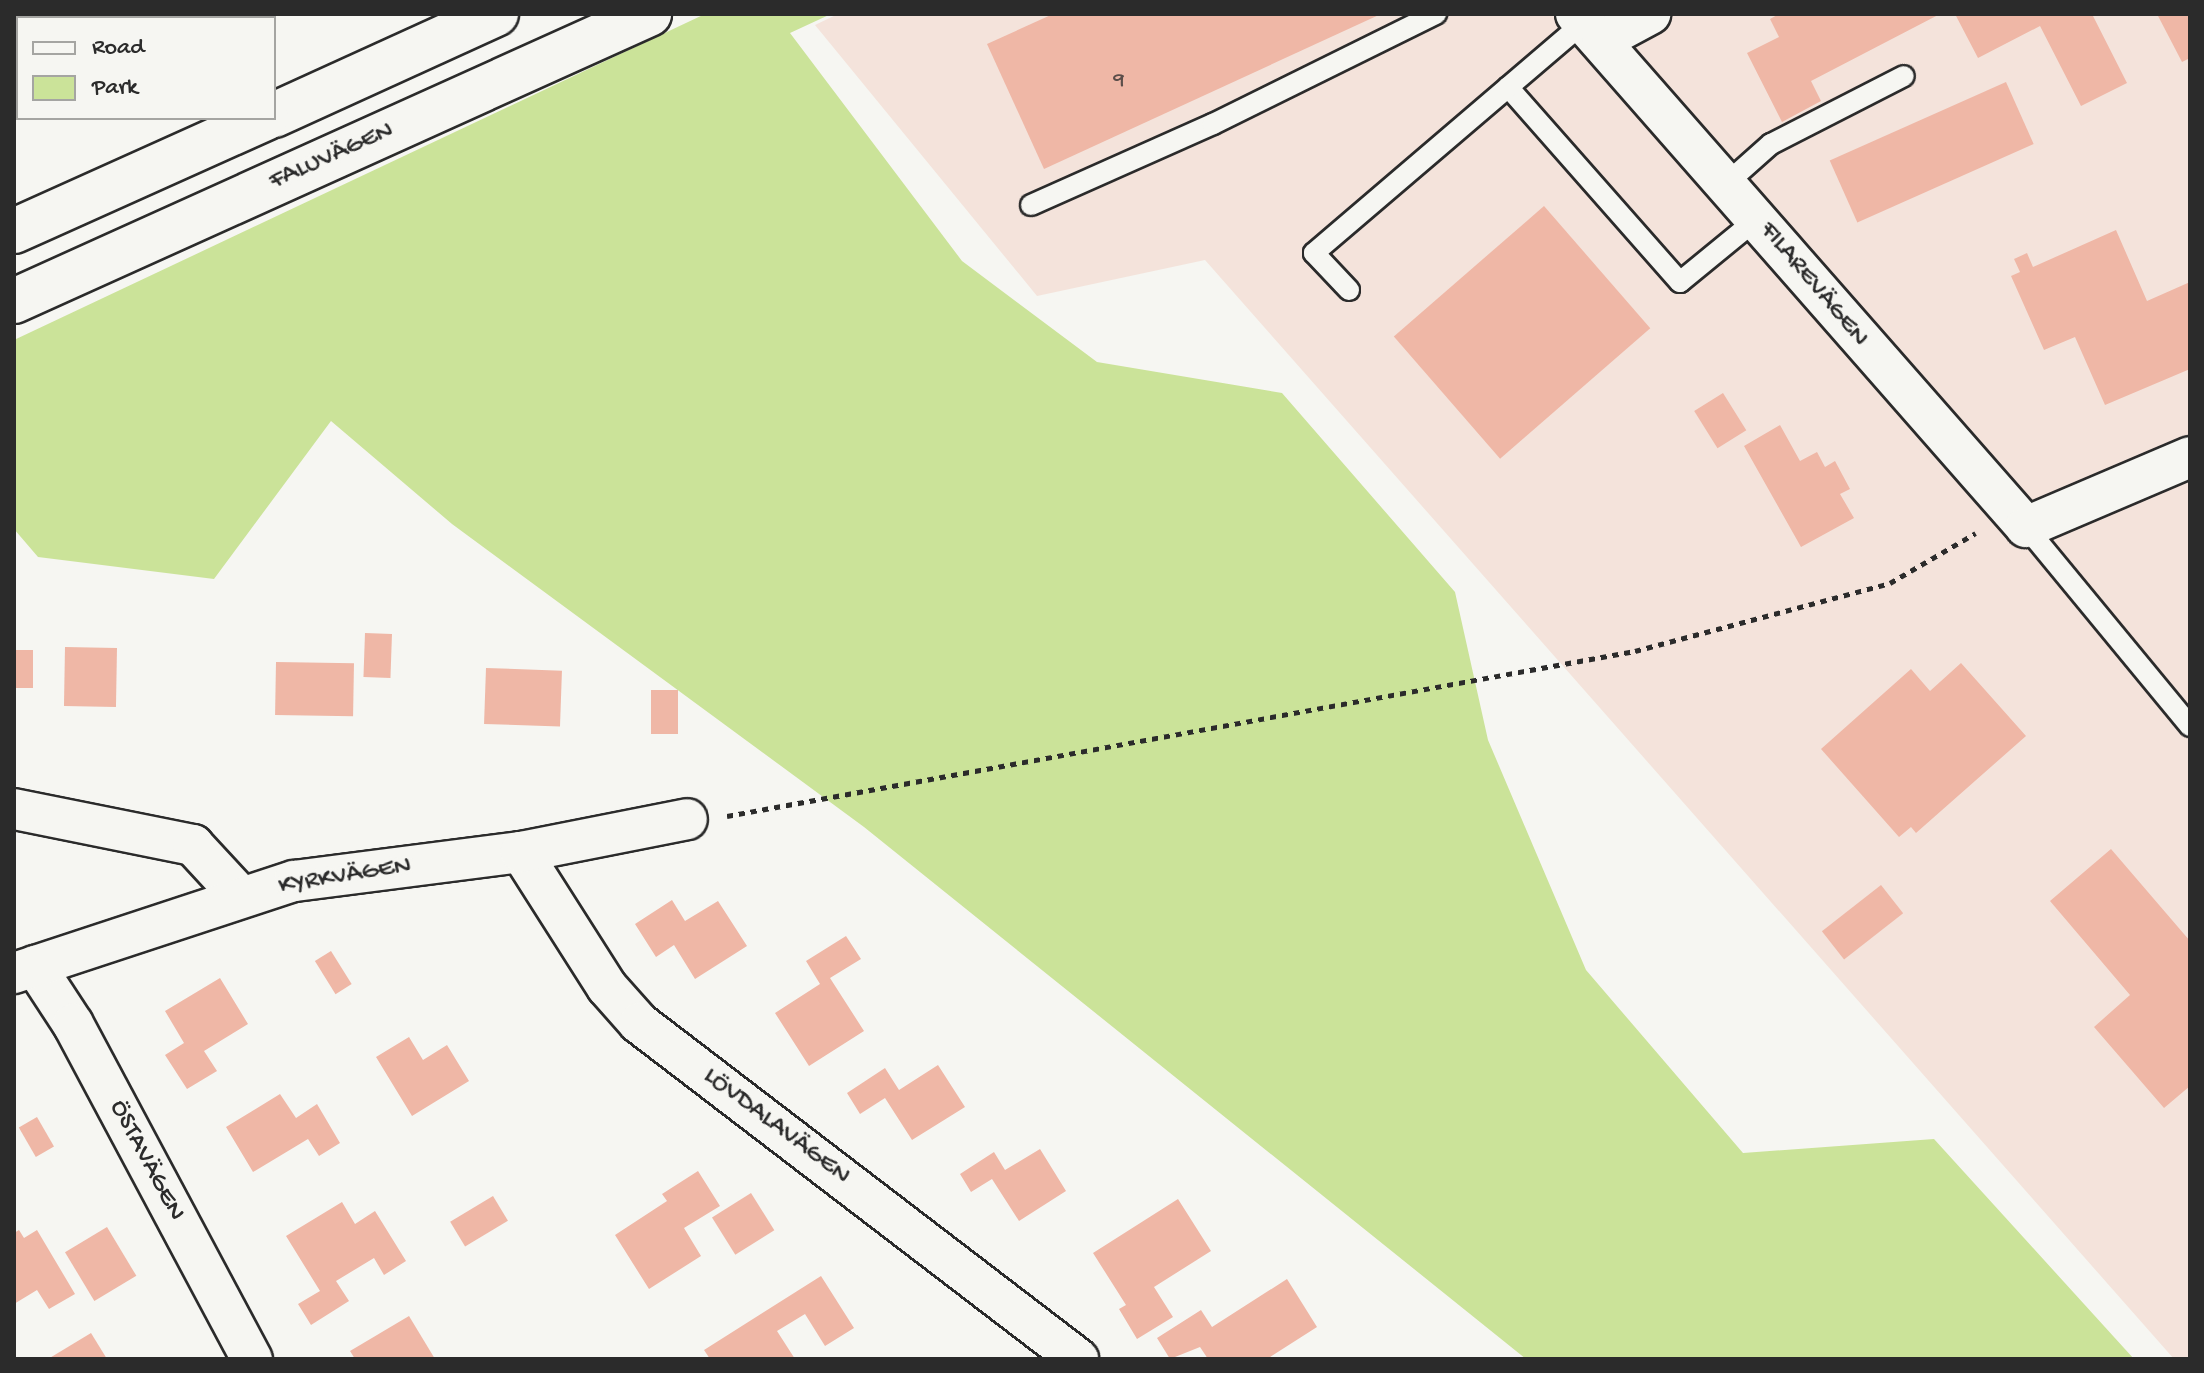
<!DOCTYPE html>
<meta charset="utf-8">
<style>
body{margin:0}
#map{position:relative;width:2204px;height:1373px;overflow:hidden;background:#f6f6f2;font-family:"Gochi Hand",sans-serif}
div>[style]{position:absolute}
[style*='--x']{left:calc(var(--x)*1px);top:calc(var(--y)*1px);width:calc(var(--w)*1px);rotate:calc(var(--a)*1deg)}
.built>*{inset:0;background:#f4e3db}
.green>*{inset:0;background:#cbe399}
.building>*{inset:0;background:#efb7a6;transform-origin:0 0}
.path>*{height:5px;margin-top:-2.5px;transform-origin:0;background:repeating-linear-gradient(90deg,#2b2b2b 0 6px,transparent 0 12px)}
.roads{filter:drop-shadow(2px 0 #2b2b2b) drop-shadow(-2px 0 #2b2b2b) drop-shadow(0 2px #2b2b2b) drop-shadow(0 -2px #2b2b2b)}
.lane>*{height:20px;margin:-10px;padding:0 10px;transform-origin:10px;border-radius:10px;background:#f6f6f2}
.street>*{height:40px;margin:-20px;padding:0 20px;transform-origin:20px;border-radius:20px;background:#f6f6f2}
.highway>*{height:44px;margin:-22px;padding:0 22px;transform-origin:22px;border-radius:22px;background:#f6f6f2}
span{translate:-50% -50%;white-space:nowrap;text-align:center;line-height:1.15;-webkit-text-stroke:7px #f6f6f2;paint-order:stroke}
.number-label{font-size:22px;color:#5c4e4a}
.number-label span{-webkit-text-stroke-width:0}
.street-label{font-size:26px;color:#2b2b2b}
.frame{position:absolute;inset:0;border:16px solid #2b2b2b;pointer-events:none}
.legend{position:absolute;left:16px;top:16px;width:260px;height:104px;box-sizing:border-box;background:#f6f6f2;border:2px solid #a5a5a2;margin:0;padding:10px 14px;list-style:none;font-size:24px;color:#2b2b2b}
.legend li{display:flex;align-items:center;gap:16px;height:40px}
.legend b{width:40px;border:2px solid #a5a5a2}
</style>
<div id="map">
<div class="built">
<div style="clip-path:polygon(838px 14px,2190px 14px,2190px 1359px,2174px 1359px,1205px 260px,1037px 296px,815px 25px)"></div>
</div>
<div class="green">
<div style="clip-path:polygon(705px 14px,831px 14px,790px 33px,962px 261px,1097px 362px,1282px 393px,1455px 592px,1488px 740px,1586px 970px,1743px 1153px,1934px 1139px,2134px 1359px,1526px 1359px,864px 827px,452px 524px,331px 421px,214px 579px,38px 557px,14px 529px,14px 340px)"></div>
</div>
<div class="building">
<div style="clip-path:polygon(1053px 14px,1381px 14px,1044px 169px,987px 44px)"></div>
<div style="clip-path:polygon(1779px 14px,1940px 14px,1811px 81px,1821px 101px,1782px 122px,1747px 53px,1779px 37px,1770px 19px)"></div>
<div style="clip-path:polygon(1955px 14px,2092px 14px,2127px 83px,2081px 106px,2040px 26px,1978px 58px)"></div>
<div style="clip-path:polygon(2157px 14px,2190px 14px,2190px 58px,2182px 62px)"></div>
<div style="left:2006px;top:82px;width:68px;height:193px;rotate:66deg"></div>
<div style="left:1544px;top:206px;width:162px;height:199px;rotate:49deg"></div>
<div style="clip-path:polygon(2116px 230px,2147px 301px,2190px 282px,2190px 369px,2105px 405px,2075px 337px,2044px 350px,2011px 276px,2020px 272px,2014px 259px,2027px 253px,2033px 267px)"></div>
<div style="left:1723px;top:393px;width:44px;height:34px;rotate:58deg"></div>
<div style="clip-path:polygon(1780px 425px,1800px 461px,1817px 452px,1825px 467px,1835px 461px,1850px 489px,1840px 494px,1854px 518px,1801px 547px,1744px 446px)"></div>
<div style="left:365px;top:633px;width:27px;height:44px;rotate:2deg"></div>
<div style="left:65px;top:647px;width:52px;height:59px;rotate:1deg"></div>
<div style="left:14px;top:650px;width:19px;height:38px"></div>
<div style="left:276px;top:662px;width:78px;height:53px;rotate:1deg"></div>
<div style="clip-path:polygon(1961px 663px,2026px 736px,1916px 833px,1911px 827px,1899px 837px,1821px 749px,1911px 669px,1930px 691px)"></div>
<div style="left:486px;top:668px;width:76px;height:56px;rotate:2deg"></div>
<div style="left:651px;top:690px;width:27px;height:44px"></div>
<div style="clip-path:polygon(2111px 849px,2190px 941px,2190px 1086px,2164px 1108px,2094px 1027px,2130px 995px,2050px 901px)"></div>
<div style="left:1881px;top:885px;width:36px;height:75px;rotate:52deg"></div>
<div style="clip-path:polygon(672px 900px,685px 921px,718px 901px,747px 946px,695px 979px,674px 945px,656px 957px,635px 924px)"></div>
<div style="clip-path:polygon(846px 936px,861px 959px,830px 978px,864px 1031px,809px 1066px,775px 1013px,820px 984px,806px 961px)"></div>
<div style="left:331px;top:951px;width:39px;height:19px;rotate:58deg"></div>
<div style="clip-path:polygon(220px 978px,248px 1024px,204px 1051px,217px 1071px,187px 1089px,165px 1055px,184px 1043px,165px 1011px)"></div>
<div style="clip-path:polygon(409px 1037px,423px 1060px,447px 1045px,469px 1081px,412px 1116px,376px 1057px)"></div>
<div style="clip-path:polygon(938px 1065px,965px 1107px,912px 1140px,885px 1098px,860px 1114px,847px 1093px,885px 1068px,899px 1090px)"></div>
<div style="clip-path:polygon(280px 1094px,296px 1118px,317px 1104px,340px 1143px,319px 1156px,308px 1139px,253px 1172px,226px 1127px)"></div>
<div style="left:37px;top:1117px;width:34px;height:21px;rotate:60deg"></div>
<div style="clip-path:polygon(1040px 1149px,1066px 1191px,1019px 1221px,992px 1179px,971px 1192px,960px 1174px,994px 1152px,1005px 1170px)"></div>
<div style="clip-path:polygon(698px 1171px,720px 1206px,684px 1228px,701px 1256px,649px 1289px,615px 1235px,667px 1201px,662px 1194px)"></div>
<div style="left:751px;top:1193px;width:44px;height:46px;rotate:58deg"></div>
<div style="left:493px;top:1196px;width:29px;height:50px;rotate:59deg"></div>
<div style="clip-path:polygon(1178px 1199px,1211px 1251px,1154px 1287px,1173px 1317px,1137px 1339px,1119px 1309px,1126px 1305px,1093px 1253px)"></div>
<div style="clip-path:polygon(342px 1202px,355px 1224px,375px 1211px,406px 1261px,384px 1275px,374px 1258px,336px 1281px,349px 1301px,311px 1325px,298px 1304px,320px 1291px,286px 1236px)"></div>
<div style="left:107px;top:1227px;width:57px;height:49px;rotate:59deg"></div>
<div style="clip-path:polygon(19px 1230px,24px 1238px,37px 1230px,75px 1294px,49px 1309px,37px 1290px,14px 1304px,14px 1233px)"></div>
<div style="clip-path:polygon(821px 1276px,854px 1328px,825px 1346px,805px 1314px,777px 1331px,795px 1359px,710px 1359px,704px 1350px)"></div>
<div style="clip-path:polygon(1287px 1279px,1317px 1327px,1267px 1359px,1208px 1359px,1200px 1347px,1170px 1359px,1157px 1338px,1201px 1310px,1212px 1327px)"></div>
<div style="clip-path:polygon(409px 1316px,435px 1359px,355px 1359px,350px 1351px)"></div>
<div style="clip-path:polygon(91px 1333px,107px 1359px,48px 1359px)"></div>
</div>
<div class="path">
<div style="--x:727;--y:816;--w:923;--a:-10.3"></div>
<div style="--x:1635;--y:651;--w:264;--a:-14.9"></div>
<div style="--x:1890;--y:583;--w:99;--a:-30.2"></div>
</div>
<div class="roads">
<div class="lane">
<div style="--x:1508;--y:87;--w:260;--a:48.6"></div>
<div style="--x:1680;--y:282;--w:99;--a:-39.3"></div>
<div style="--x:1727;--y:183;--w:59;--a:-41.6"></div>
<div style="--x:1771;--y:144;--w:149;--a:-27.1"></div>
<div style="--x:1031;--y:205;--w:199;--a:-24"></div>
<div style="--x:1213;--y:124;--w:249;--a:-26.3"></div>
<div style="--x:1349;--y:290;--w:51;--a:-133.4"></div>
<div style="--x:1314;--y:253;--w:355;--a:-40.5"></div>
<div style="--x:2026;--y:527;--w:258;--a:50.5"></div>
</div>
<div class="street">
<div style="--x:1576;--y:14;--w:682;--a:48.74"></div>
<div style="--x:2026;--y:527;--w:178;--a:-23.1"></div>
<div style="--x:1602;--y:40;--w:55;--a:-28.4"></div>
<div style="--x:14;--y:809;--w:183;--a:11.4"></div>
<div style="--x:193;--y:845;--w:71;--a:47.3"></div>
<div style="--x:521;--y:852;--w:160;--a:57.5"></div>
<div style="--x:607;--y:987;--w:48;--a:48.4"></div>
<div style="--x:639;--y:1023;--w:553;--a:37.43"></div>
<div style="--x:35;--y:966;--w:69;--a:56.8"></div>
<div style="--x:73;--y:1024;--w:380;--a:61.9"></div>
<div style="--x:14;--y:973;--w:295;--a:-18.2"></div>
<div style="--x:294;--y:881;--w:229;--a:-7.3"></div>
<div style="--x:521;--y:852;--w:169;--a:-11.2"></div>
</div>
<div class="highway">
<div style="--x:274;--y:115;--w:244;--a:-24.5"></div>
<div style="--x:14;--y:231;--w:276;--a:-24.2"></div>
<div style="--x:14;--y:301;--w:697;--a:-24.32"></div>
</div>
</div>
<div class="number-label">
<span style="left:1119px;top:82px">9</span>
</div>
<div class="street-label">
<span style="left:332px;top:157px;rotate:-24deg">FALUVÄGEN</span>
<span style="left:1813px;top:285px;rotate:50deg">FILAREVÄGEN</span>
<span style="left:345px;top:877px;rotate:-9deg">KYRKVÄGEN</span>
<span style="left:776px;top:1127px;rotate:37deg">LÖVDALAVÄGEN</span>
<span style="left:146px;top:1161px;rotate:62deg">ÖSTAVÄGEN</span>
</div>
<div class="frame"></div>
<ul class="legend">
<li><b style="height:10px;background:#f6f6f2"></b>Road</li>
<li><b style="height:22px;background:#cbe399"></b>Park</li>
</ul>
</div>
